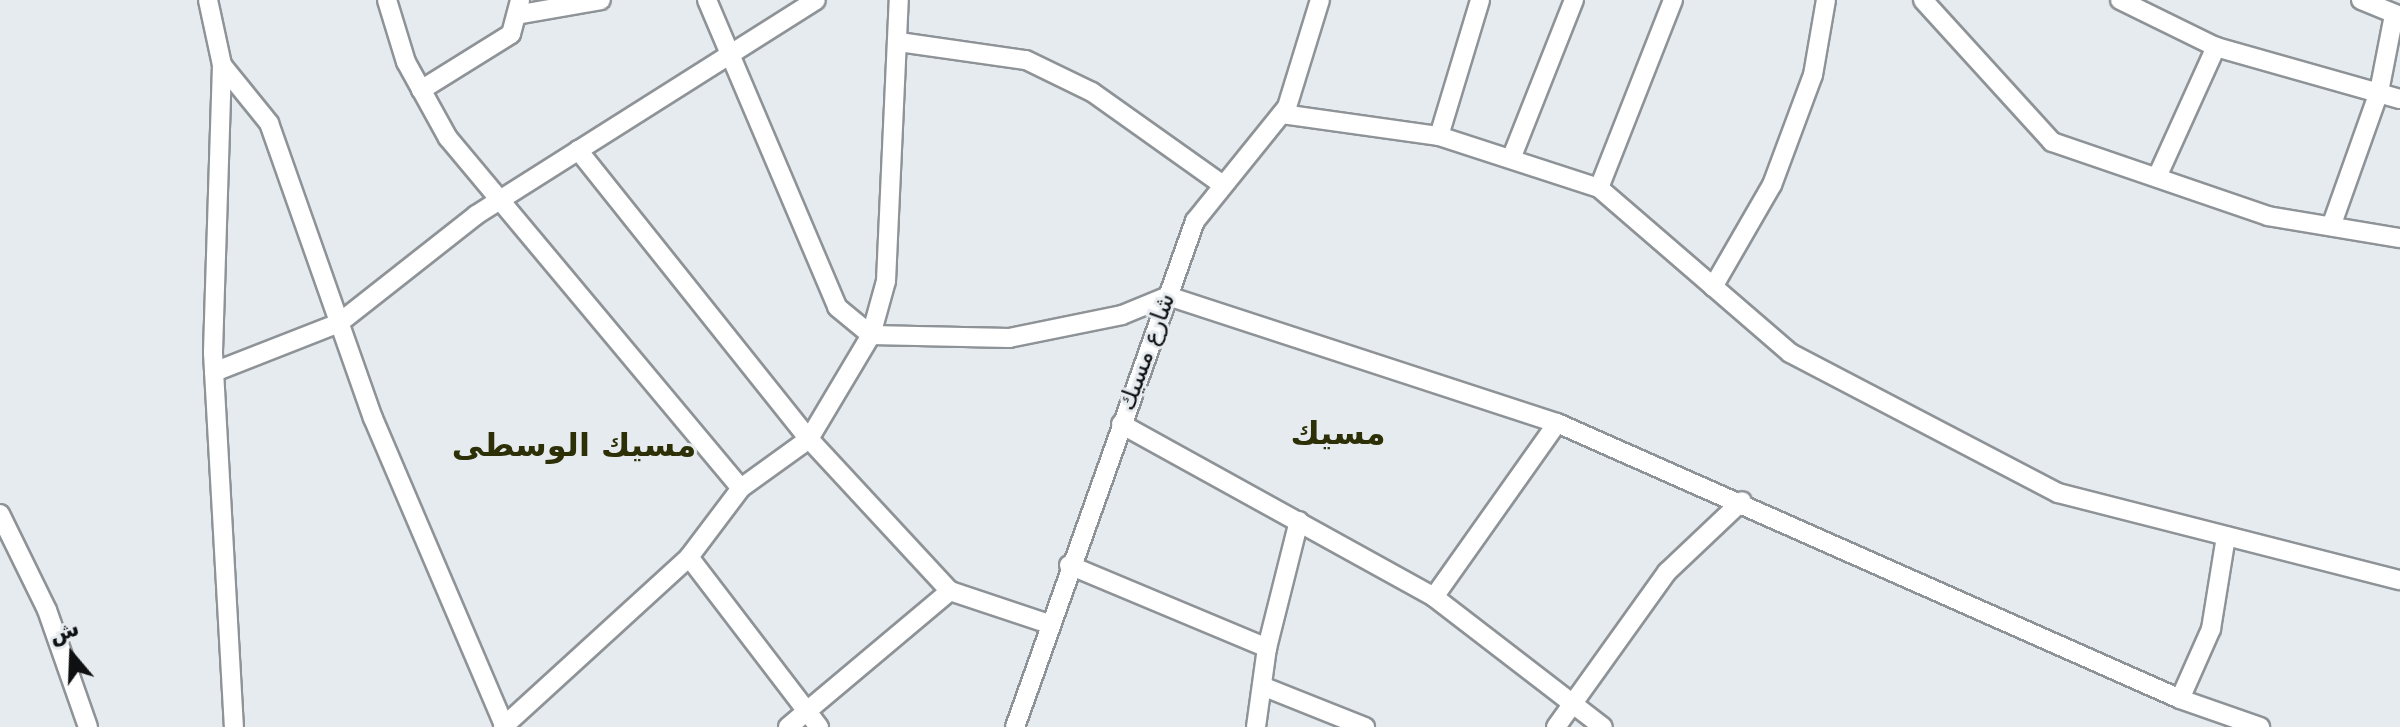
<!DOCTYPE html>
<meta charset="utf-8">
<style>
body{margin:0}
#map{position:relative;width:2400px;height:727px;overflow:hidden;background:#e6ebef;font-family:"DejaVu Sans",Vazirmatn,sans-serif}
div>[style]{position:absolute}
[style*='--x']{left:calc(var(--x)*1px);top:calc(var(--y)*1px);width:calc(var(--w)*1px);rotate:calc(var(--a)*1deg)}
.roads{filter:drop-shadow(2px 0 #8e9397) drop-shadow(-2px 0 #8e9397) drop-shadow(0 2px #8e9397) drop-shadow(0 -2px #8e9397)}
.minor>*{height:18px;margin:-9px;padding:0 9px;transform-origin:9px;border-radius:9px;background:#fff}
span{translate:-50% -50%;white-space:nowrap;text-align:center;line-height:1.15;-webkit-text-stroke:6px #e6ebef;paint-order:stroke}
.street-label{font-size:24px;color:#0f1012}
.district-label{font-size:32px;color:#2d3006;font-weight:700}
.north{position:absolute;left:32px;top:615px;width:80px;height:80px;-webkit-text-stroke:6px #e6ebef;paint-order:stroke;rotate:341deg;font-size:22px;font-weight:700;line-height:32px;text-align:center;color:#0f1012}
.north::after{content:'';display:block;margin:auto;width:28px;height:36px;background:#0f1012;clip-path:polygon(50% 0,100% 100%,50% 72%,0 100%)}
</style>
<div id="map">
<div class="roads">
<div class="minor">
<div style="--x:208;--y:0;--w:66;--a:77.8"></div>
<div style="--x:222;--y:65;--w:288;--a:91.8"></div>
<div style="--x:213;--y:353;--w:375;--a:86.8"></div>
<div style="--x:387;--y:0;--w:65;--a:73"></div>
<div style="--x:406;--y:62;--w:87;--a:61.1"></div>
<div style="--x:448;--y:138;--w:456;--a:50.1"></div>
<div style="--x:707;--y:0;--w:333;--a:67"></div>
<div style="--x:837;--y:307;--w:44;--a:39.5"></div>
<div style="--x:871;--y:335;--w:138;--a:1.2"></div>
<div style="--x:1009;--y:338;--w:115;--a:-11.5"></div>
<div style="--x:1122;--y:315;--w:50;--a:-22.4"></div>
<div style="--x:1168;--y:296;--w:409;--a:18.1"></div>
<div style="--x:1557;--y:423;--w:681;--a:23.89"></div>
<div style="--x:2180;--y:699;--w:85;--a:19.3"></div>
<div style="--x:1923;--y:0;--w:192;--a:47.7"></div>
<div style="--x:2052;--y:142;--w:228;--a:18.9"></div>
<div style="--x:2268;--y:216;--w:134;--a:9.5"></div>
<div style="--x:2120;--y:0;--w:107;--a:26.1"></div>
<div style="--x:2216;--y:47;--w:191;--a:15.8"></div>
<div style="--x:2361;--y:0;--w:42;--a:22.3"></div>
<div style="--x:521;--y:14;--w:81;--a:-9.9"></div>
<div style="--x:899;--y:42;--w:128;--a:8.1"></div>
<div style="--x:1026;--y:60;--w:73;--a:25.9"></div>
<div style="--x:1092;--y:92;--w:157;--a:35.4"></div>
<div style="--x:222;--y:65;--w:75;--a:51"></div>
<div style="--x:269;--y:123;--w:313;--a:70.6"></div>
<div style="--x:373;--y:418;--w:336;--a:66.9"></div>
<div style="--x:421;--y:90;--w:106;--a:-31.9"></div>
<div style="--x:511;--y:34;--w:35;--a:-75"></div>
<div style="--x:1282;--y:114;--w:159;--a:8"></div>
<div style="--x:1439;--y:136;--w:168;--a:18"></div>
<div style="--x:1599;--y:188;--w:252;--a:40.8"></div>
<div style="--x:1790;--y:353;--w:302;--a:27.6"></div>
<div style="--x:2058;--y:493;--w:353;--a:14.3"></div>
<div style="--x:1439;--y:136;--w:142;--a:-73.2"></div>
<div style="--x:578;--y:150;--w:370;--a:51.4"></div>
<div style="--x:809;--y:439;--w:207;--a:47.2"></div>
<div style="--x:1511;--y:159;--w:171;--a:-68.4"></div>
<div style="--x:2157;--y:177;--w:143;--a:-65.6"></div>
<div style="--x:1599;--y:188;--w:202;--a:-68.5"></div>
<div style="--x:2333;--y:221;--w:137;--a:-70.4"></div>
<div style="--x:2379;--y:92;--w:78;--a:-79"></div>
<div style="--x:1713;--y:287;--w:118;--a:-60"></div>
<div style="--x:1772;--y:185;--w:117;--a:-69.6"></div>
<div style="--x:1813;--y:75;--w:76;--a:-80.2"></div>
<div style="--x:214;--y:372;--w:134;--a:-21.4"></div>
<div style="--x:339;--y:323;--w:174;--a:-38.2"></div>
<div style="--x:476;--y:215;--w:402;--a:-32.3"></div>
<div style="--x:1121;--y:424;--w:358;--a:28.9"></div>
<div style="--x:1434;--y:597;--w:213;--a:37.6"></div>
<div style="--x:0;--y:514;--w:107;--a:63.9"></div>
<div style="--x:47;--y:610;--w:124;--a:70.7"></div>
<div style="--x:689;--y:557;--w:214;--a:52.6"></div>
<div style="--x:1069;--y:565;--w:215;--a:22.7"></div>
<div style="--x:1434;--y:597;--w:213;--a:-54.7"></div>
<div style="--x:1262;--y:686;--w:111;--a:21.7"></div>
<div style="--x:2180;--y:699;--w:77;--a:-66.1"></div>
<div style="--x:2211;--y:629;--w:94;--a:-80.8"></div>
<div style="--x:503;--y:727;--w:252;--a:-42.4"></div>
<div style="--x:689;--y:557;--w:86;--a:-53"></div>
<div style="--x:741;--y:488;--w:84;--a:-35.8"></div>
<div style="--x:809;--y:439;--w:121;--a:-59.2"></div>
<div style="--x:871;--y:335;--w:56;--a:-74.5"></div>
<div style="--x:886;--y:281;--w:281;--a:-87.4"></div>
<div style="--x:788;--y:727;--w:212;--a:-40"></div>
<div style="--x:950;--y:591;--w:104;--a:18.4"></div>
<div style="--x:1015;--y:727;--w:537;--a:-70.42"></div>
<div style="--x:1195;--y:221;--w:146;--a:-51.1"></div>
<div style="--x:1287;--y:107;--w:112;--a:-72.9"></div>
<div style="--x:1256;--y:727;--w:80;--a:-82.1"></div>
<div style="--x:1267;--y:648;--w:131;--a:-75.9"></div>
<div style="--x:1556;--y:727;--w:191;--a:-54.4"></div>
<div style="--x:1667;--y:572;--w:103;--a:-43.4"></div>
</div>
</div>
<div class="street-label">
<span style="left:1147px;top:352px;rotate:-70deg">شارع مسيك</span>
</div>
<div class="district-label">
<span style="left:1338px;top:433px">مسيك</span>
<span style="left:574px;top:445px">مسيك الوسطى</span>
</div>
<div class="north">ش</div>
</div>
